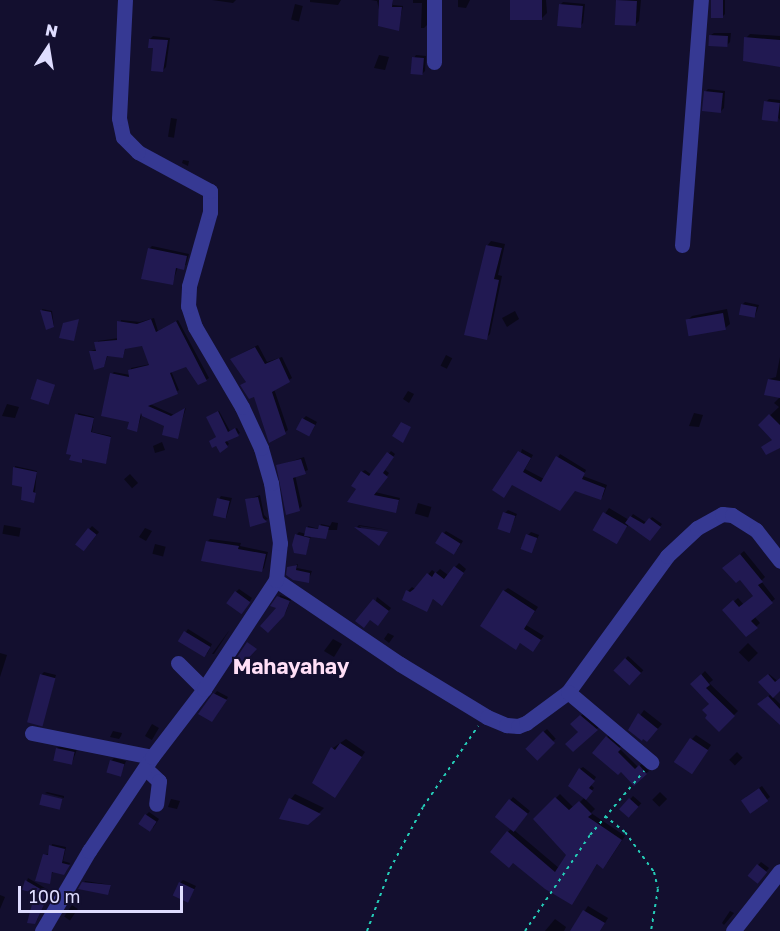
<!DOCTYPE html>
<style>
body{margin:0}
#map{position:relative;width:780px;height:931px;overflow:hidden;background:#130f2f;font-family:"Golos Text",sans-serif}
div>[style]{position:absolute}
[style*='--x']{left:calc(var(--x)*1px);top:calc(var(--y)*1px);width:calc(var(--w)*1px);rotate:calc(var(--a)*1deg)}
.shadow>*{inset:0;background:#0007;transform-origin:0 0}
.building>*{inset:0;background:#211952;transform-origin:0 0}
.path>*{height:2px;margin-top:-1px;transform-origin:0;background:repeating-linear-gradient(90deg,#24ccb7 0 3px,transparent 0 7.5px)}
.minor>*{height:15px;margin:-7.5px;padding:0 7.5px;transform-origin:7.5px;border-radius:7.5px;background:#363993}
span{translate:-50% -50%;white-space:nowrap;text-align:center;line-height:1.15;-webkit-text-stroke:4.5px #130f2f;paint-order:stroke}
.quarter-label{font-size:21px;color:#ffdff6;font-weight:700}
.north{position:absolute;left:18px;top:18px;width:60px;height:60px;-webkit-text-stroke:4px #130f2f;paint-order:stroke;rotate:12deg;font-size:16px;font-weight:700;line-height:24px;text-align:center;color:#dfddff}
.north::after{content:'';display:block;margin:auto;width:21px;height:27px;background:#dfddff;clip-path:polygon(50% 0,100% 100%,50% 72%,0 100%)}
.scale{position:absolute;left:18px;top:886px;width:165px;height:27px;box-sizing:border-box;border:3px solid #dfddff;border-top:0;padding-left:8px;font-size:18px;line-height:21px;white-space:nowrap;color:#dfddff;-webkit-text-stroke:4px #130f2f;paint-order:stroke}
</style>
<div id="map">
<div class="shadow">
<div style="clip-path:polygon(212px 0,236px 0,233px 3px)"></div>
<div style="clip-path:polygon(310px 0,341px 0,338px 5px,310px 2px)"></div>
<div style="clip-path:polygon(371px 0,393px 0,393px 5px,403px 6px,398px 29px,381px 18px,377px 1px)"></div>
<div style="clip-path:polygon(413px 0,427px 0,427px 25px,424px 28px,421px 28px,422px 3px,413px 3px)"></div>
<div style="clip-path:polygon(445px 0,470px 0,466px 8px,458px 7px,458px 0)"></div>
<div style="clip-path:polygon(512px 0,546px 0,547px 13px,542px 18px)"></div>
<div style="clip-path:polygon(617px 0,641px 0,639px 21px,634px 26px,615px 24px)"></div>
<div style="clip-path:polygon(712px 0,725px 0,725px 14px,722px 17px)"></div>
<div style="clip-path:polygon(563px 2px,585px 4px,583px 23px,580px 26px,560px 5px)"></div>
<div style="left:295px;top:4px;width:8px;height:16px;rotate:14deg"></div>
<div style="clip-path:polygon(714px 33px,731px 33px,730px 42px,727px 45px,711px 35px)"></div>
<div style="clip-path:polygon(750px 34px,780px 36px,780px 65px,746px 38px)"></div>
<div style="clip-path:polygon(153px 36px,170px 38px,166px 67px,163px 70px,150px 39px)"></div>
<div style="clip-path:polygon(379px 55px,389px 57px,385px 70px,374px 68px)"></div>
<div style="clip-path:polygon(416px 55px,426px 56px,425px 71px,422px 74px,414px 58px)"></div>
<div style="clip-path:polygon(708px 89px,725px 91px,724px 108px,721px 111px,705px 92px)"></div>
<div style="clip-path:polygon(769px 99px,780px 100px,780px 120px,766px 102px)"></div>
<div style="left:171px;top:118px;width:6px;height:19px;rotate:9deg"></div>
<div style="clip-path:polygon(183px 160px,189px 161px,188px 166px,182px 163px)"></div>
<div style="clip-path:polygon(491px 241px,505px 244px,498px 275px,502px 276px,490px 334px,486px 338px,487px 246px)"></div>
<div style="clip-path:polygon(152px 246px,189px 254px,186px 265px,178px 267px,172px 284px,149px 249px)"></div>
<div style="clip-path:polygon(745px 302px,759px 305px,755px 316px,742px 305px)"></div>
<div style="clip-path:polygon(42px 309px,52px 311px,54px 326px,47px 328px)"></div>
<div style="clip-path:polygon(727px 309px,730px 324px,725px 328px,688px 320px,692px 316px)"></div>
<div style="clip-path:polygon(515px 311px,519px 319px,507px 327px,502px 318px)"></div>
<div style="clip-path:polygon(154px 318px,158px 331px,178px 320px,209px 378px,206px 380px,186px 365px,171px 371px,179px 390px,150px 404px,174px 415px,186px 408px,177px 437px,166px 425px,142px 414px,137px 430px,130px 421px,112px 374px,114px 372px,130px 375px,131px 368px,151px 364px,143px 344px,126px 347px,123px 357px,108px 355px,104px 366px,91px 351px,97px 349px,98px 341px,119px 338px,121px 320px,140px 322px)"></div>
<div style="clip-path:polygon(258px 345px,267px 362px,282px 357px,292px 378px,274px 389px,288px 430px,285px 432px,245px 383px,247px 381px,235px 357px)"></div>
<div style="left:446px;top:355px;width:7px;height:12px;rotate:27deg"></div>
<div style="clip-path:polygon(780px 357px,780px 396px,769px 379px,776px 377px)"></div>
<div style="clip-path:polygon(408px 391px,414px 394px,409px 403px,403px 399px)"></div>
<div style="clip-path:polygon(780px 397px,780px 445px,763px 447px,774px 439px,760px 425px,779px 407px,774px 403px)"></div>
<div style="clip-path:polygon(7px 404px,19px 407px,15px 418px,2px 416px)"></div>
<div style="clip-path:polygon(219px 411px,230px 431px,237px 428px,240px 433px,226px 440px,229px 444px,221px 450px,210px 441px,218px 437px,209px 416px)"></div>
<div style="clip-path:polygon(78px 413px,94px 417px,92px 432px,111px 436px,106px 462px,83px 458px,81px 462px)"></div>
<div style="clip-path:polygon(694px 413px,703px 415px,699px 427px,689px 426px)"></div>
<div style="clip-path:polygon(306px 416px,317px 422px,312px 431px,303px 419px)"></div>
<div style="clip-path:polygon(162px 442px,165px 450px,155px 453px,153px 446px)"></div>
<div style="clip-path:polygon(522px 449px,533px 455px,525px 469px,544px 479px,560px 454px,586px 470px,583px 476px,607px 485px,603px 496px,600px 499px,575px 489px,570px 497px,513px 483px)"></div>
<div style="clip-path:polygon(391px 451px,395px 454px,385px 470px,389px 473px,375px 492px,400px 498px,396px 511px,358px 489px,362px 472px,365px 470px,372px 475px)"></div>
<div style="clip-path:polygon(304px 457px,308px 470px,295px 475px,302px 506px,299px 509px,278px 466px)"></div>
<div style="clip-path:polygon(15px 466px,37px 471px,34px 501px,24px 486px,14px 484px)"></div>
<div style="left:130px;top:474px;width:12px;height:8px;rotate:48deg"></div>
<div style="clip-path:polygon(260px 495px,264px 515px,268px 519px,252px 525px,246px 500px)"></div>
<div style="clip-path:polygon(221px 496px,232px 498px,226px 518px,219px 499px)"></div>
<div style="left:418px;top:503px;width:14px;height:11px;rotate:17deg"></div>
<div style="clip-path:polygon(609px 508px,629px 520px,633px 514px,647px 523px,652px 517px,662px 524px,652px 537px,629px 524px,615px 542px,594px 529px)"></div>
<div style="clip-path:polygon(508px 510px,517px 514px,509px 531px,505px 513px)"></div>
<div style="clip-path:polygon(332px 522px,338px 523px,337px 530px,328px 530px,311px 536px,305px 553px,296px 535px,299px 532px,306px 534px,308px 526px,319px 529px,321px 524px,330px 526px)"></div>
<div style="left:4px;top:525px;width:17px;height:9px;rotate:10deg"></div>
<div style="clip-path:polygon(359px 525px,389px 530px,359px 526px,379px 544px,366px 536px,357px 527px)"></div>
<div style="clip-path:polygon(92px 526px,99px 532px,87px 547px,77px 544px)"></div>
<div style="clip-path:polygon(145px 528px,152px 531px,146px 541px,139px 537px)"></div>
<div style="clip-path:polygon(446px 531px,463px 541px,457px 550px,444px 533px)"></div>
<div style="clip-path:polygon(531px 532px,539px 535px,531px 551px,528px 535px)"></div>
<div style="clip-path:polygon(210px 539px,241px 543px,240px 546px,268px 552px,264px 568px,262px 570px,207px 542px)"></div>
<div style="left:155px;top:544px;width:11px;height:10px;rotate:15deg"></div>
<div style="clip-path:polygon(744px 551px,765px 577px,761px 581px,775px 599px,754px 616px,760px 623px,747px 635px,724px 610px,738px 598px,744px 605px,755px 596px,728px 565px)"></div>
<div style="clip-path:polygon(459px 563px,466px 569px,445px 600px,434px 598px,426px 610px,408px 591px,412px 587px,415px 589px,432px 570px,436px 573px,440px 569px,448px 575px)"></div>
<div style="clip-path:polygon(298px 564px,297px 568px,312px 571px,308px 581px,289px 568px)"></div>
<div style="clip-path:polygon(508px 588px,538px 607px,526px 625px,544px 636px,533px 650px,521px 642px,516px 648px,504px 591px)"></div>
<div style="clip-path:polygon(239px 589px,252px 598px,244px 610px,236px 592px)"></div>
<div style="clip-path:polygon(280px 595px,291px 599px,286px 612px,267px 631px,279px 608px)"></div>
<div style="clip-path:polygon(377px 597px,391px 608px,381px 621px,371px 618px)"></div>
<div style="clip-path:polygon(188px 629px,212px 644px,207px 654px,180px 641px)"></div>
<div style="clip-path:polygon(229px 631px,214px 654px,212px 654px,228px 632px)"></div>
<div style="clip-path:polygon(388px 633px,394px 636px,389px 643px,384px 639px)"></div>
<div style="clip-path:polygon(333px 639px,342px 644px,334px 657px,324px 651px)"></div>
<div style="left:748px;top:643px;width:14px;height:13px;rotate:45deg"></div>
<div style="clip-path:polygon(0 653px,7px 655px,0 677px)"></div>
<div style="left:628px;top:656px;width:21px;height:19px;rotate:43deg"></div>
<div style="clip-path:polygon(705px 671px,713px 680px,709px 683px,738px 711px,719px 730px,711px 704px,692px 684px)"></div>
<div style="clip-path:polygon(44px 672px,56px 675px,40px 723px,41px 675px)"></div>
<div style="clip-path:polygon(769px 674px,780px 683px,780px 689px,772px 696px,780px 704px,780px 723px,760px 704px,771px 694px,760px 682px)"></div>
<div style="clip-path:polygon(217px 691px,228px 697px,215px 717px,200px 713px)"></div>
<div style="clip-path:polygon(644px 710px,662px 724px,652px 735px,630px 730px)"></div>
<div style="clip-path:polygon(585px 712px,601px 725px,573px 750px,580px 732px,572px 724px)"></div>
<div style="left:152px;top:724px;width:8px;height:14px;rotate:30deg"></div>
<div style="left:547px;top:729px;width:13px;height:28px;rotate:48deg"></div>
<div style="clip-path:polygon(113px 731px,122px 733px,121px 736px,119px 739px,110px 737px)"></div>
<div style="clip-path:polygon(609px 735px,622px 745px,619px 748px,638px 767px,642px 764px,649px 771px,634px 784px,621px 770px,594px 752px)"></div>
<div style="clip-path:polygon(696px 735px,711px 745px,696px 767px,692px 739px)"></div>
<div style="clip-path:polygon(346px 739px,365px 752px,335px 796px,333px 748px)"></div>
<div style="clip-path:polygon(60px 746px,77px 749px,72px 763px,57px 748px)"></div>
<div style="left:737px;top:752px;width:8px;height:11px;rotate:45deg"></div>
<div style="clip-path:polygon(114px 758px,126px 761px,121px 774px,111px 761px)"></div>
<div style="clip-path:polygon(583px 767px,596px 777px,591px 785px,594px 788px,585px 799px,595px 809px,591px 813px,625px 836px,607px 863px,598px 863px,571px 903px,508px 832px,511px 829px,497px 817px,513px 797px,530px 811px,514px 830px,560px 869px,568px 855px,535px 819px,560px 794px,574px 808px,585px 797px,580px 769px)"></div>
<div style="clip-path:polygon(762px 786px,770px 797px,751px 811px,746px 797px)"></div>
<div style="clip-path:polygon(47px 792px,64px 796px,64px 798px,45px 793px)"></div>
<div style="left:660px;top:792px;width:10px;height:11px;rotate:45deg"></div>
<div style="clip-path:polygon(295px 794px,324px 808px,308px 824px,291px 799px)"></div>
<div style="left:633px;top:796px;width:11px;height:17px;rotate:41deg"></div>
<div style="clip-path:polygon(171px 799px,180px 801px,177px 809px,168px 807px)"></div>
<div style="clip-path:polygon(149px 812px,159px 819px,153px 828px,146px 815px)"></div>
<div style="clip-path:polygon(52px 844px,66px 847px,63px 861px,70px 863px,66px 871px,53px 871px,49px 882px,44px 855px,50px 853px)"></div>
<div style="clip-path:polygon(761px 862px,769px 868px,760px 879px,749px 875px)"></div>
<div style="clip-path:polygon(28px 878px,50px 891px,37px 920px,37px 891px,24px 889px)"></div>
<div style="clip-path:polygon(183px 880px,196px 886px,188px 901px,180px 883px)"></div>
<div style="clip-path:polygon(85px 881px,111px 885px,109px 892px,84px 883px)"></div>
<div style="clip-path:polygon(0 895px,5px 897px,0 909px)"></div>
<div style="left:72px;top:905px;width:7px;height:14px;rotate:34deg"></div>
<div style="clip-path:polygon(588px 906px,608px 918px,600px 931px,572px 931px)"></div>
<div style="clip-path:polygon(730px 911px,734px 913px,724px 925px,722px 923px)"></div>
<div style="clip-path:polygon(555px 919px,566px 927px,564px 931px,545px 931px)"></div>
</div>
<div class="building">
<div style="clip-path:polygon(379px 0,393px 0,392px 7px,402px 7px,399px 31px,378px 26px)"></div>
<div style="left:510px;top:0;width:32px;height:20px"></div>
<div style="left:616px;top:0;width:21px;height:25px;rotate:3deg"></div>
<div style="left:711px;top:0;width:12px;height:18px"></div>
<div style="left:559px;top:4px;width:24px;height:22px;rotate:5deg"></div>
<div style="left:709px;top:35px;width:19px;height:11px;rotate:3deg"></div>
<div style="clip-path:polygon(744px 37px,780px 40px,780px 67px,743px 61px)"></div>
<div style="clip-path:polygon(149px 39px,168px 40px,163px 72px,151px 71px,153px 48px,148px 48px)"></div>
<div style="left:412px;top:57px;width:12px;height:17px;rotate:5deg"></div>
<div style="left:704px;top:91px;width:19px;height:20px;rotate:6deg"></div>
<div style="left:764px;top:101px;width:16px;height:19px;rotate:7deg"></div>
<div style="clip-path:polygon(486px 245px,502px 248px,494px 279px,499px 280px,487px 340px,464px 335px)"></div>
<div style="clip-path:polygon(148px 248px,187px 256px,184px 270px,176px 268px,173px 285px,141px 279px)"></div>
<div style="left:741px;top:304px;width:16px;height:11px;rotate:11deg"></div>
<div style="clip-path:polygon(40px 310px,51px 312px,54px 327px,46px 330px)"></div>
<div style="left:723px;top:313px;width:17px;height:38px;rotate:80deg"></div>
<div style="clip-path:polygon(79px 319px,74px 341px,59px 338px,63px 323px)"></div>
<div style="clip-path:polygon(151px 319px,156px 332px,176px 321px,207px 381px,198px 385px,186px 367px,170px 373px,178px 394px,148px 406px,171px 416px,185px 408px,178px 439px,162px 435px,164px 426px,142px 416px,141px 413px,137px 432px,127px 429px,129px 422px,101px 416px,110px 373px,129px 377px,128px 370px,149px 365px,142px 346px,125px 349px,123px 358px,107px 356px,104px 367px,94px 370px,89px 351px,96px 351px,94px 342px,117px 340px,117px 321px,137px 324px)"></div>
<div style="clip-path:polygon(255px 347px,265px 364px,279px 358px,290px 382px,272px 392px,286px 434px,269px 443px,254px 397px,249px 399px,240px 385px,246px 382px,230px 359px)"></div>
<div style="left:37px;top:379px;width:19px;height:21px;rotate:18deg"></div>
<div style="clip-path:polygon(768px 379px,780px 381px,780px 398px,764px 395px)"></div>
<div style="clip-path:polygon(218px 411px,228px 432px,235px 428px,239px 436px,225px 442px,228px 447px,220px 453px,216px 446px,212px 448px,209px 441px,216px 437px,206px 417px)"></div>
<div style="clip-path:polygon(75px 414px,94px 418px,91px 432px,111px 437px,106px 464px,82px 459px,82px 463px,69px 460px,71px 455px,66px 454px)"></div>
<div style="clip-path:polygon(769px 414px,780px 425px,780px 448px,766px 455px,761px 447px,772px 440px,758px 425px)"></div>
<div style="left:302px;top:418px;width:15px;height:13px;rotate:28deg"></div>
<div style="clip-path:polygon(401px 422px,411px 427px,403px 443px,392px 436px)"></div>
<div style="clip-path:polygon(518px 451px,531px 458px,523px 472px,541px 482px,556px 456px,585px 473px,582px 479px,605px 488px,601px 500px,575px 491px,560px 511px,512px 485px,504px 498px,492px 490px)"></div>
<div style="clip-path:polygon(387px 452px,394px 457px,383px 473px,388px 477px,374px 495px,399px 500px,396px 513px,347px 502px,356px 489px,351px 486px,361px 471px,369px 476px)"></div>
<div style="clip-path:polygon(301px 459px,306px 474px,293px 478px,300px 511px,286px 515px,276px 465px)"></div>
<div style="clip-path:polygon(13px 467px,37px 472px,33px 492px,36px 493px,34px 503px,21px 500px,22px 487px,12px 485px)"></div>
<div style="clip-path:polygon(258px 497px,263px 518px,267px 522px,250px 527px,245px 499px)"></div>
<div style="left:217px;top:498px;width:13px;height:18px;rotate:13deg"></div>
<div style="left:503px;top:512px;width:13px;height:18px;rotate:18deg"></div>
<div style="left:603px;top:512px;width:28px;height:21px;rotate:30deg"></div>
<div style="clip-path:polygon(630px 516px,644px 524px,649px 518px,661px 527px,650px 541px,625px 523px)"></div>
<div style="clip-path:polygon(319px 525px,329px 527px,326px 539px,304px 536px,306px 527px,318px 529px)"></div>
<div style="clip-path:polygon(354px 527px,388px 532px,379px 546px)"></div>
<div style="left:88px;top:528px;width:11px;height:21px;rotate:38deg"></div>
<div style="left:442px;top:532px;width:22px;height:13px;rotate:32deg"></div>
<div style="clip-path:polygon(295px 534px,310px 538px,306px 555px,294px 553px,292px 545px)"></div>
<div style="left:526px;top:534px;width:12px;height:16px;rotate:20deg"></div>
<div style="clip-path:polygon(206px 541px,239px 546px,238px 549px,266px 554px,262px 572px,201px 561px)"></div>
<div style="clip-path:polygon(740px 554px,763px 582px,758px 585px,773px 603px,751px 621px,758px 628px,746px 637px,722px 610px,733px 600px,739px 607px,753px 596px,740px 580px,736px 583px,722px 568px)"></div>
<div style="clip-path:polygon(297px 565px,296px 570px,310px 573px,309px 583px,293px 580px,286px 575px,287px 567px)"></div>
<div style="clip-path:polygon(454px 566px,464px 573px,442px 606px,433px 599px,427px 612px,402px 600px,406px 590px,410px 592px,414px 589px,427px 573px,432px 577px,435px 572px,444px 579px)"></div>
<div style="clip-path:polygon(503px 590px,535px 611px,524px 629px,541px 640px,533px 652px,520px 643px,516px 650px,480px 626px)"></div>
<div style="left:235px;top:591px;width:19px;height:15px;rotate:36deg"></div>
<div style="clip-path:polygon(277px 596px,290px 601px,284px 616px,268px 633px,260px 626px,276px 608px,270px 606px)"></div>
<div style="clip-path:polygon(373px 599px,389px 611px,378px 626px,370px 620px,364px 628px,355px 621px)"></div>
<div style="left:184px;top:631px;width:31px;height:12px;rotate:31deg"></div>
<div style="clip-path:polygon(247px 642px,257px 649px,242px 665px,235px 660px)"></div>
<div style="left:625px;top:658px;width:22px;height:17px;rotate:43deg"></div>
<div style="left:40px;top:674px;width:16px;height:50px;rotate:15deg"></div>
<div style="clip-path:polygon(701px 674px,710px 685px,706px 688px,735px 716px,719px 732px,705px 718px,707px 715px,702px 710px,709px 704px,690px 684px)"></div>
<div style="clip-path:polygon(768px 674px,775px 682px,780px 678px,780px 691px,773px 698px,758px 682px)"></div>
<div style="clip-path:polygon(213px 693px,227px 700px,212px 722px,198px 714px)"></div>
<div style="clip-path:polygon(768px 696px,780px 709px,780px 725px,757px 704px)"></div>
<div style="clip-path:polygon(638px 713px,658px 729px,647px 742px,643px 739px,642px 741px,628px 730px)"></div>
<div style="clip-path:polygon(580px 715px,598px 730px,573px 752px,565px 744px,578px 732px,570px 724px)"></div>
<div style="left:543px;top:731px;width:17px;height:25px;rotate:45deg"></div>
<div style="clip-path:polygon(606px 736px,621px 749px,618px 752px,635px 769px,639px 765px,647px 774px,634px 786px,621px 772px,618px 775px,592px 753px)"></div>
<div style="left:690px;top:738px;width:22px;height:29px;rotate:34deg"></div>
<div style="clip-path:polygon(340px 743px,362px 757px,335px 798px,312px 783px,331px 747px,335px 750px)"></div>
<div style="left:56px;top:748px;width:19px;height:13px;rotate:12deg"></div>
<div style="left:110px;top:760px;width:15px;height:13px;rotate:16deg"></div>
<div style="clip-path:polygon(579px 768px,595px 781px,589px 788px,593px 791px,586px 800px,568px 786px)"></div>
<div style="left:759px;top:788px;width:16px;height:22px;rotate:55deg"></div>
<div style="left:42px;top:794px;width:21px;height:11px;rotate:14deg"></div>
<div style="clip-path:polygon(555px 797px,569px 810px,579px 801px,592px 814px,588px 817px,622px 840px,603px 869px,597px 864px,572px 905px,545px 889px,513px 863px,509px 868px,490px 852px,507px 831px,555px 872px,566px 855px,533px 819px)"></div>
<div style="clip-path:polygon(289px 798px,321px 814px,308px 825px,279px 819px)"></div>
<div style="left:629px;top:798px;width:13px;height:15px;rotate:42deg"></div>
<div style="left:509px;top:799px;width:24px;height:23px;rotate:38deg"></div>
<div style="left:145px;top:814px;width:14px;height:12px;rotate:34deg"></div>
<div style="clip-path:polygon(49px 845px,65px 849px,62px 863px,70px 865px,64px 875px,52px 872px,50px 884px,35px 881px,43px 854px,48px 855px)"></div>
<div style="left:757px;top:864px;width:13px;height:15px;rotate:39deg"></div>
<div style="clip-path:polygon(25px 880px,49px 894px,35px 924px,27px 923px,35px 893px,22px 890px)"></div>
<div style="clip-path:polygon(82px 882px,111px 885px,108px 895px,78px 889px)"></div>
<div style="left:179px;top:882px;width:17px;height:15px;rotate:25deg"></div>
<div style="clip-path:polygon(583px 910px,605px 923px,600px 931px,570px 931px)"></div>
</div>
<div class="path">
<div style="--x:605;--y:816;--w:26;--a:39"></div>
<div style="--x:625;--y:832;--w:49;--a:54.1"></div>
<div style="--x:654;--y:872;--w:17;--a:77"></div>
<div style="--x:658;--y:889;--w:43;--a:99.5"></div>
<div style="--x:367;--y:931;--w:66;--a:-69.6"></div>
<div style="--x:390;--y:869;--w:70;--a:-62"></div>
<div style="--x:423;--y:807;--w:98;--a:-55.8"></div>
<div style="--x:525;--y:931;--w:116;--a:-55.9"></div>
<div style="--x:590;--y:835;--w:84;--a:-49.8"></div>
</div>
<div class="minor">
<div style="--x:434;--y:62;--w:62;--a:-90"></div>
<div style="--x:682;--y:245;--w:246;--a:-85.6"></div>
<div style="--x:276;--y:580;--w:150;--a:34.1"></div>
<div style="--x:400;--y:664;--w:102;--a:31.3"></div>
<div style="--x:487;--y:717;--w:21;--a:23"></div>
<div style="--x:506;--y:725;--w:12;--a:5"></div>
<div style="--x:518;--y:726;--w:9;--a:-21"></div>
<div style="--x:526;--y:723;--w:52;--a:-36.4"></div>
<div style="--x:568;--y:692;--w:168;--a:-53.9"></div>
<div style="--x:667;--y:556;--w:41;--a:-43"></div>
<div style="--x:697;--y:528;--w:29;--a:-29"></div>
<div style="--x:722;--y:514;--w:10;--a:6"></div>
<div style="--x:732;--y:515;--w:28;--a:32"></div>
<div style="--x:756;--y:530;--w:39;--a:52"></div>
<div style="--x:178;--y:663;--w:37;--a:45"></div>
<div style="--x:568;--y:692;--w:109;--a:40.1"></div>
<div style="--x:32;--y:733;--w:122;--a:11.3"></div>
<div style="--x:145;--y:768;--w:19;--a:43"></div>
<div style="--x:159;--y:781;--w:23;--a:97"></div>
<div style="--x:42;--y:931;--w:93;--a:-59.6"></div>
<div style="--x:89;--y:851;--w:113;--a:-56.2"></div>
<div style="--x:152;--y:757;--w:86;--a:-52.6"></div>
<div style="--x:204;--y:689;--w:131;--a:-56.6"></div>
<div style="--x:276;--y:580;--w:37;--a:-84"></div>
<div style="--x:280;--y:543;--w:61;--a:-98.5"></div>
<div style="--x:271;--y:483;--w:36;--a:-106"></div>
<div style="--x:261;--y:448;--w:45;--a:-114.9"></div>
<div style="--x:242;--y:407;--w:93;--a:-120.4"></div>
<div style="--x:195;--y:327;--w:22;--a:-108"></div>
<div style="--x:188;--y:306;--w:20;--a:-87"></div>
<div style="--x:189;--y:286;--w:77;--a:-74.2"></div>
<div style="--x:210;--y:212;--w:21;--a:-90"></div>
<div style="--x:210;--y:191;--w:82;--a:-151.6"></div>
<div style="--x:138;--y:152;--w:21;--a:-135"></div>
<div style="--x:123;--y:137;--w:19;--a:-102"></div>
<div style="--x:119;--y:118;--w:118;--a:-87.1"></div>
<div style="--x:733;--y:931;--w:76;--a:-51.9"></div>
</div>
<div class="quarter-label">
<span style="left:291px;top:666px">Mahayahay</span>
</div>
<div class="north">N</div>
<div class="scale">100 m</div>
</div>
